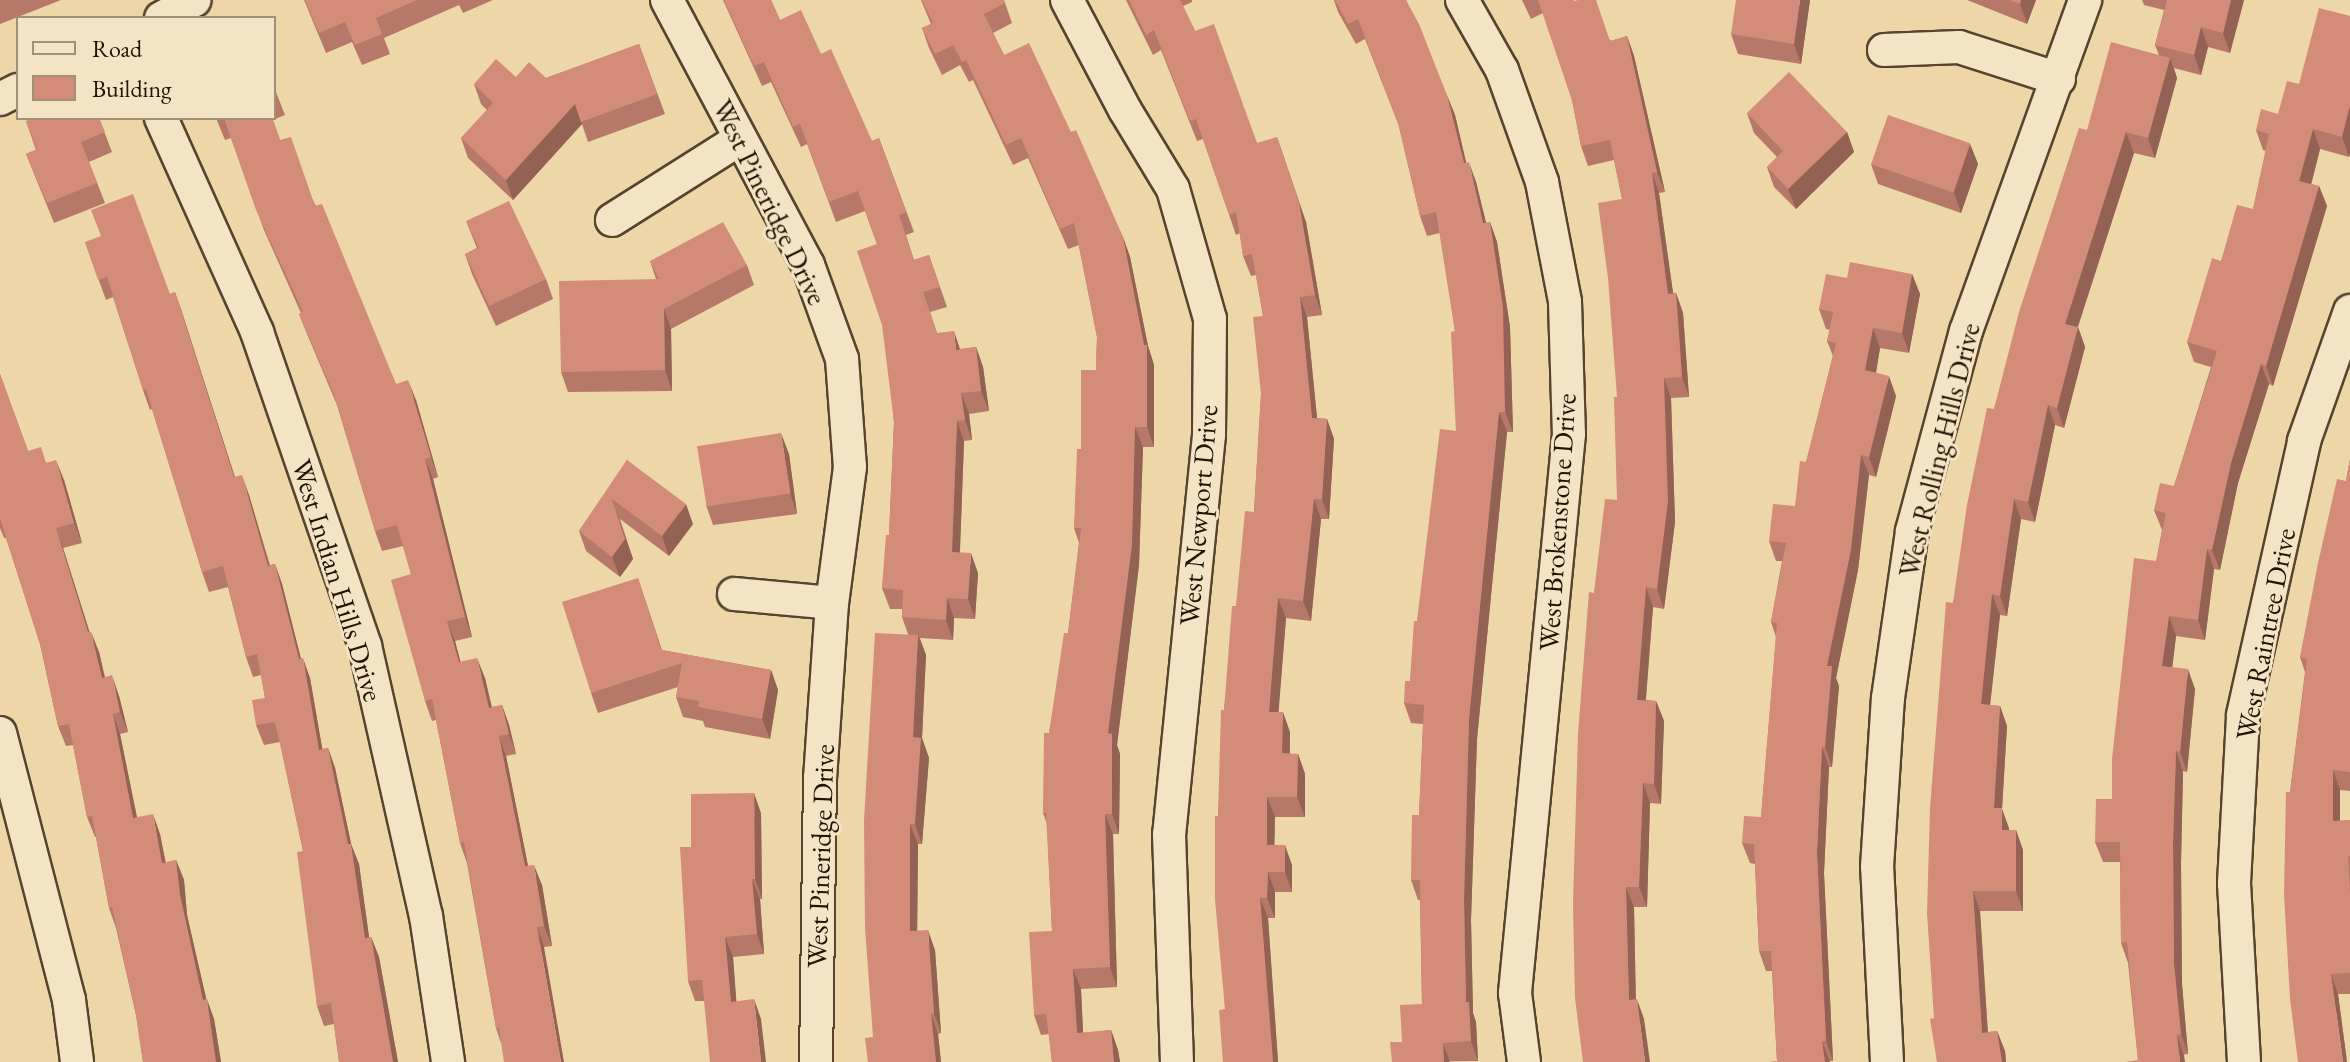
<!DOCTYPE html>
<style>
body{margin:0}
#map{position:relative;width:2350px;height:1062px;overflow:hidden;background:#edd6a7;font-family:"EB Garamond",serif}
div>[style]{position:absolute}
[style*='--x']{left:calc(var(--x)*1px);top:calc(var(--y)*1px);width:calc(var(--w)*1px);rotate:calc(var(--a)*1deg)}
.roads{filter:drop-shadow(2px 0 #56442e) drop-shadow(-2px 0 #56442e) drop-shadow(0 2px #56442e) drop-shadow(0 -2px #56442e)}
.minor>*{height:32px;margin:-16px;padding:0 16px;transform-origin:16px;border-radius:16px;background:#f3e4c6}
.wall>*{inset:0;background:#b67869}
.shaded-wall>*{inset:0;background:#946255}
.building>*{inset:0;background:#d48c7a;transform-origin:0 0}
span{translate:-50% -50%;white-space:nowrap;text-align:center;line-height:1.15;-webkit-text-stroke:6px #f3e4c6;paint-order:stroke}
.street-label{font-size:28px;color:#241305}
.legend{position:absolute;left:16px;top:16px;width:260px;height:104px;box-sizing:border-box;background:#f3e4c6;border:2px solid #a09079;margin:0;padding:10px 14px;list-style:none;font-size:24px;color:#241305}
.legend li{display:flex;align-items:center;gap:16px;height:40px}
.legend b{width:40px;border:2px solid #a09079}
</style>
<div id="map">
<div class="roads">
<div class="minor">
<div style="--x:667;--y:0;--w:300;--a:62"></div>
<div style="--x:808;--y:265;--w:100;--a:70.1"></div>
<div style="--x:842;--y:359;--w:108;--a:85.8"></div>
<div style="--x:850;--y:467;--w:137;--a:97.5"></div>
<div style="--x:832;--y:603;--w:175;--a:93.9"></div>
<div style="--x:820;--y:778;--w:284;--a:90.8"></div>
<div style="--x:1067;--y:0;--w:124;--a:62.2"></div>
<div style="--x:1125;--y:110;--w:92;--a:58.7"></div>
<div style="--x:1173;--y:189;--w:135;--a:74.1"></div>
<div style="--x:1210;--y:319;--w:116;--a:90.5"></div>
<div style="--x:1209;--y:435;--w:401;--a:95.7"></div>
<div style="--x:1169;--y:834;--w:228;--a:88"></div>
<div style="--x:1462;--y:0;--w:81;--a:60.3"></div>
<div style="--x:1502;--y:70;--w:119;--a:70.3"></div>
<div style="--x:1542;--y:182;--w:122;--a:79.1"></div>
<div style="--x:1565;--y:302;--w:132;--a:88.3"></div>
<div style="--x:1569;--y:434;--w:562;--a:95.52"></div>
<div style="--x:1515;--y:993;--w:70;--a:82.6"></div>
<div style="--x:161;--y:18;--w:38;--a:-28"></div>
<div style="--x:1884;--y:50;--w:75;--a:-2.3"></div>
<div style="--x:1959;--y:47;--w:105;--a:17.7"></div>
<div style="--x:0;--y:99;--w:20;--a:-27"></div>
<div style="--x:161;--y:118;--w:235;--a:65.8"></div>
<div style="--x:257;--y:332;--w:332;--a:71"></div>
<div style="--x:365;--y:646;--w:277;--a:77.3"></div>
<div style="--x:426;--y:916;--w:148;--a:81.4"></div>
<div style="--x:612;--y:220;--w:151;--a:-32.3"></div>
<div style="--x:734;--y:594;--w:98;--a:5.2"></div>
<div style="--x:0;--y:733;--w:276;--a:75.5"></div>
<div style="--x:69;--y:1000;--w:63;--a:82.6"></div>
<div style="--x:1887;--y:1062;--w:195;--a:-92.9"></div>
<div style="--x:1877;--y:867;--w:169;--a:-86.3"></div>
<div style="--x:1888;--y:698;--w:169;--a:-81.8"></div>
<div style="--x:1912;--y:531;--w:207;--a:-74.9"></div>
<div style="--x:1966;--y:331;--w:352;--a:-70.2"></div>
<div style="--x:2244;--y:1062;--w:179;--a:-93.2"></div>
<div style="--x:2234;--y:883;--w:168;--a:-86.9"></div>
<div style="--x:2243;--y:715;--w:281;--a:-77.4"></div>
<div style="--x:2304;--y:441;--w:138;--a:-70.5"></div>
</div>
</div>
<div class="wall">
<div style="clip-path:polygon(0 0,61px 0,0 24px)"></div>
<div style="clip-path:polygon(304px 0,493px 0,463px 13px,459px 5px,384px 38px,390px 54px,362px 65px,352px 42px,326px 53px)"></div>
<div style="clip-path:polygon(723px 0,771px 0,780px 20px,821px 54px,872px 141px,879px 138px,914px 232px,906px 235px,914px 260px,929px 255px,947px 307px,930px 312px,937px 333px,960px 349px,976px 347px,983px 367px,989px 411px,969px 414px,972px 440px,964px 441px,960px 553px,978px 573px,975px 619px,954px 618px,953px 640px,920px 638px,926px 655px,922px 738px,929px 758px,922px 844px,918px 844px,917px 931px,935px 950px,941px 1033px,938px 1034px,941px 1062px,868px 1062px,873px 1037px,908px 634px,902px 617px,902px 609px,890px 609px,882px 588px,889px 535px,894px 422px,877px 244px,865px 211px,836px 222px,807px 144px,801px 147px,771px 82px,762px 86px)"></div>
<div style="clip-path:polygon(921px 0,1004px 0,1012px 23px,993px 33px,1004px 55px,1071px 132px,1123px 237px,1130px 257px,1148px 346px,1154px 365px,1154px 447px,1143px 447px,1139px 565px,1117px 745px,1120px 754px,1119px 834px,1113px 834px,1117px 987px,1081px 989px,1083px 1033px,1111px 1030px,1118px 1050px,1120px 1062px,1052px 1062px,1049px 1034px,1041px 1035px,1034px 1015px,1052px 931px,1047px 824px,1043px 813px,1049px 733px,1068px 633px,1079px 543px,1074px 528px,1081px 449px,1096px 370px,1097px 337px,1079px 245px,1068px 249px,1028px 158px,1013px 165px,973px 80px,969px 82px,960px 65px,942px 75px,929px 48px,922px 28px,931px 24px)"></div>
<div style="clip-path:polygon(1126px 0,1192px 0,1192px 2px,1183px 6px,1195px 31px,1257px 143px,1306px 222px,1322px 315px,1307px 317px,1317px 418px,1327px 419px,1334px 439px,1329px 519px,1321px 519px,1311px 621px,1286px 618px,1278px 712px,1290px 732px,1290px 754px,1298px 754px,1305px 774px,1305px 817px,1275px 817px,1274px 845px,1292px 865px,1292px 892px,1275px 892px,1275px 918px,1268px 918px,1278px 1062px,1223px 1062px,1225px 1009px,1218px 816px,1224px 710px,1236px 606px,1254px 512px,1261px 394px,1263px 316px,1256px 275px,1251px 276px,1243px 256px,1240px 233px,1236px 235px,1203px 139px,1197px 141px,1161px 50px,1153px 55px)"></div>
<div style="clip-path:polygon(1334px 0,1406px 0,1455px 115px,1466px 163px,1476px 182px,1486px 223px,1490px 222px,1497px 242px,1510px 327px,1513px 432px,1507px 432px,1477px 739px,1471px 920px,1473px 1013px,1476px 1022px,1478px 1061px,1392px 1062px,1422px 1004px,1420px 900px,1418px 900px,1411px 880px,1419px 815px,1423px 724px,1411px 723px,1404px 703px,1410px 681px,1417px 621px,1456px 431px,1455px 331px,1440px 233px,1427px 236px,1420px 216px,1399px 126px,1365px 39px,1356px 44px,1338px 12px)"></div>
<div style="clip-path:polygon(1522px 0,1573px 0,1611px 41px,1627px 36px,1634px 56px,1665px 192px,1659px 193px,1673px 293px,1676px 293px,1683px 313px,1689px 397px,1671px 398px,1675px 522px,1664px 609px,1653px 607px,1646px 700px,1656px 701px,1664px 721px,1661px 804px,1650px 803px,1647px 907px,1634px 907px,1636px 1000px,1644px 1019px,1583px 1062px,1594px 593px,1617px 500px,1617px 397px,1622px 199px,1614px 160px,1588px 166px,1581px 146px,1572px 100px,1543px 13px,1531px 19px)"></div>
<div style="clip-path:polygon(1810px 0,1801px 64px,1738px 54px,1731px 34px)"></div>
<div style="clip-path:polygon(1967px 0,2036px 0,2027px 24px)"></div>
<div style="clip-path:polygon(2142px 0,2244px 0,2230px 53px,2208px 47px,2201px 75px,2174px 68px,2177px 78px,2155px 158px,2134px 153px,2078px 327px,2085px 347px,2064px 428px,2055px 425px,2035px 522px,2021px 519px,2007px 616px,2000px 615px,1990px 705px,2000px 706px,2007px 726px,2002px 809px,2009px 830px,2016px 830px,2023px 850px,2023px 911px,1980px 911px,1988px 1032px,1997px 1031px,2005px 1051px,2006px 1062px,1937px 1062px,1934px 1018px,1953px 603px,1994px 409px,2087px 130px,2159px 55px,2155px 45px,2164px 10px,2144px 5px)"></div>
<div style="clip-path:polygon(2350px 16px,2350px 153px,2349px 157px,2320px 149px,2311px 184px,2319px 186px,2327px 206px,2273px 386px,2269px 384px,2238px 483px,2220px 570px,2214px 569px,2205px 640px,2176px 636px,2172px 667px,2195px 689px,2187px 772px,2183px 771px,2181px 863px,2182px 984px,2188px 1054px,2138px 1060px,2128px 963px,2121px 943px,2120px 862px,2103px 862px,2095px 842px,2112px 799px,2162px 530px,2154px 510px,2174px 486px,2211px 367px,2194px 362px,2187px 342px,2221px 261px,2253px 209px,2266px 151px,2263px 150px,2256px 130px,2278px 114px)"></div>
<div style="clip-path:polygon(639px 44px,665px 114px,588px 142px,582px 124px,513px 200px,468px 158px,461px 138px,487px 110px,481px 104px,474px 84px,516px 77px,546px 78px)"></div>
<div style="clip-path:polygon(274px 87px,285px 115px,273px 120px,280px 140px,316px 206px,396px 384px,416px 400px,438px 477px,433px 479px,472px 637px,455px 641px,460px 662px,485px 678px,492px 707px,502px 705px,509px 725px,516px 754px,506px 756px,528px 866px,542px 885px,552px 946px,544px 947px,501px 1043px,496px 1028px,467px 863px,460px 843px,436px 720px,432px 721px,425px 701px,411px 574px,403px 546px,382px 551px,375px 531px,337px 405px,307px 334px,299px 314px,301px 313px,264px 230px,231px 138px,225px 140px,216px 118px,274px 118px)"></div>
<div style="clip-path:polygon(1747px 113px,1847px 132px,1854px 152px,1796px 209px,1774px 187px,1767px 167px,1777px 157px,1754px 133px)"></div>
<div style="clip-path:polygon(99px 118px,112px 152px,89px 162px,105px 203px,54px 223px,26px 154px,36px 150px,26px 121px)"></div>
<div style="clip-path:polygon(1970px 144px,1978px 164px,1961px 213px,1878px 184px,1871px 164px)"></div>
<div style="clip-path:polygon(466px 221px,546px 279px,553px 299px,496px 326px,472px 274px,465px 254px,477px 248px)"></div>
<div style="clip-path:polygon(85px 242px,170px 294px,175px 292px,235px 477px,249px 495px,270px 565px,275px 564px,282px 584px,301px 659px,310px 678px,322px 749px,328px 748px,335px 768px,351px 844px,359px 864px,369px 938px,371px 937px,379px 957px,398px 1062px,339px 1062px,334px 1024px,324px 1026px,317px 1006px,303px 851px,280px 742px,264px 745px,256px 725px,265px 698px,261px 675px,253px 677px,246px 657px,228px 587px,209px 592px,202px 572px,152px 409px,150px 410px,143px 390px,113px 297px,106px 300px)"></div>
<div style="clip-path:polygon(650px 261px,747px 265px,754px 285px,671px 329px,672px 391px,568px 392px,561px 372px,656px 279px)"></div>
<div style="clip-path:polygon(1912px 274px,1920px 294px,1909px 353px,1880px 348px,1876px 373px,1896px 396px,1876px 477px,1869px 475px,1858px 570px,1836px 678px,1839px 686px,1832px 767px,1829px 767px,1824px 873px,1833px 1061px,1770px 1062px,1777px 1061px,1772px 971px,1766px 971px,1759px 951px,1755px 864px,1750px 863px,1742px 843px,1761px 817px,1776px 637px,1771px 622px,1782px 561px,1776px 561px,1769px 541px,1795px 506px,1833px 356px,1827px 341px,1830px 330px,1826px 329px,1819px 309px,1847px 278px)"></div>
<div style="clip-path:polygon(0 374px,28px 451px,47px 463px,64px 480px,82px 543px,63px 548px,89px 632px,99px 652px,105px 677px,119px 696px,128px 732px,120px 734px,137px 817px,160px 834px,166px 863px,176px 860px,184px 880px,187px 915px,206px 1000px,214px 1019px,221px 1062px,143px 1062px,136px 1015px,116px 928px,109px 908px,96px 837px,95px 837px,87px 817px,73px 745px,66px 746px,58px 726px,40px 644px,6px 538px,4px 538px,0 528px)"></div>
<div style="clip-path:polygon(789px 454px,797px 514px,713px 525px,706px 505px)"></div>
<div style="clip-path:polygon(2350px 459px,2350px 791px,2340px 790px,2340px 821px,2350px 820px,2350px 994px,2338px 994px,2347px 1062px,2290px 792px,2305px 672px,2300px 657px,2346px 481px)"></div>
<div style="clip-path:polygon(627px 460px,693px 524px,669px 556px,620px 519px,633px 559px,620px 577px,586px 551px,579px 531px)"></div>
<div style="clip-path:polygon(638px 578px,662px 650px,771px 670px,778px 690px,770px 739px,705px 727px,703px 721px,683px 717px,676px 697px,678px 687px,598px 713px,591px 693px)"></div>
<div style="clip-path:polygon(761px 813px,762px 899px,760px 899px,764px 954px,733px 957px,736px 1001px,761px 1019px,704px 1001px,695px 1001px,688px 981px,691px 847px)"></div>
</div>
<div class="shaded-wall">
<div style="clip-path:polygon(1800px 0,1810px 0,1801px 64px,1794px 44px)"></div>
<div style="clip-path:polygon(2021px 0,2036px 0,2027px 24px,2020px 4px)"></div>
<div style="clip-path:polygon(2231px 0,2244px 0,2230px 53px,2223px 33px)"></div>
<div style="clip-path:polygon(2201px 27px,2208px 47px,2201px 75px,2194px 55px)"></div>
<div style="clip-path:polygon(1627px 36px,1634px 56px,1665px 192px,1657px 172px)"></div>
<div style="clip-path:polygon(2170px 58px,2177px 78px,2155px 158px,2148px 138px)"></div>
<div style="clip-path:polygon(1447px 95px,1455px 115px,1471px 183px,1464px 163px)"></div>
<div style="clip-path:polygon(575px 104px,582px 124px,513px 200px,506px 180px)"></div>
<div style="clip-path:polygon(2350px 105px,2350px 153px,2349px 157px,2342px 137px)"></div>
<div style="clip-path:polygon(2313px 129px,2320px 149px,2307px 201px,2299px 181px)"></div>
<div style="clip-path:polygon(1847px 132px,1854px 152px,1796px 209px,1788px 189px)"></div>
<div style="clip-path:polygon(2126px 132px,2134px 153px,2072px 344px,2065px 324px)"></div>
<div style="clip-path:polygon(1277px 137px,1306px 222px,1322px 315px,1315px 295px)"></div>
<div style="clip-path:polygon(1970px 144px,1978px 164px,1961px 213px,1954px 193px)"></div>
<div style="clip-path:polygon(1469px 162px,1476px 182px,1491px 243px,1483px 223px)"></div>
<div style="clip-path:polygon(1652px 173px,1659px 193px,1676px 314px,1668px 294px)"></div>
<div style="clip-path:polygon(2319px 186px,2327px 206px,2273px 386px,2266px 366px)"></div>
<div style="clip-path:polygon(1490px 222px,1497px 242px,1510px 327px,1513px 432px,1505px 412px)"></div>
<div style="clip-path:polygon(1123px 237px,1130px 257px,1148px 346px,1154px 365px,1154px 447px,1147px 427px,1144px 345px)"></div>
<div style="clip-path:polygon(1912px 274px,1920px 294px,1909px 353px,1902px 333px)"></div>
<div style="clip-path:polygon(175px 292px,182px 312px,241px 497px,234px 477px)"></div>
<div style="clip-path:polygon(1676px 293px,1683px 313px,1689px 397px,1682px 377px)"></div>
<div style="clip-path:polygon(1300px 297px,1307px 317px,1319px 438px,1312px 418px)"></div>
<div style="clip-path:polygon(664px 309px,671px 329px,672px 391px,665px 370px)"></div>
<div style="clip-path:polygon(2078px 327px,2085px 347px,2064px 428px,2057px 408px)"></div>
<div style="clip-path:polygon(1873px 328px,1880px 348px,1873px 390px,1865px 370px)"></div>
<div style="clip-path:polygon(954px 331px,961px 352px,956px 350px)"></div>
<div style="clip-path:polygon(976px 347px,983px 367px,989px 411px,981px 391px)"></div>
<div style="clip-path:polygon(2261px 364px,2269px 384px,2238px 483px,2220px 570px,2212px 550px,2231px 463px)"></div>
<div style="clip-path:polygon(1889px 376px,1896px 396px,1876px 477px,1869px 457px)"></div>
<div style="clip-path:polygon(1664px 378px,1671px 398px,1675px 522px,1664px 609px,1657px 589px)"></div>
<div style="clip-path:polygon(408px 380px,416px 400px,438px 477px,431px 457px)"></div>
<div style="clip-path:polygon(961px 393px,969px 414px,972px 440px,965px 420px)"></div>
<div style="clip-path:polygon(2048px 405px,2055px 425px,2035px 522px,2028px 502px)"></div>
<div style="clip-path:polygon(1499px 412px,1507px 432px,1477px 739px,1471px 920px,1473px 1013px,1476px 1022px,1478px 1061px,1471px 1041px,1466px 1002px,1464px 900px,1469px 719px)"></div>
<div style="clip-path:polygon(1327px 419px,1334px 439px,1329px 519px,1322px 499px)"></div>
<div style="clip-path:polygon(957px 421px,964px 441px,959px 572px,952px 552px)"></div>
<div style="clip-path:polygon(1135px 427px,1143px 447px,1139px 565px,1117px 745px,1120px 754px,1119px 834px,1112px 814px,1108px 733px)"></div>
<div style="clip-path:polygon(781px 433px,789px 454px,797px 514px,790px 493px)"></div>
<div style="clip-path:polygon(1861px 455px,1869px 475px,1858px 570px,1836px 678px,1839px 686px,1832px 767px,1825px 747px,1827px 666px)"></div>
<div style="clip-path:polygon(425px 459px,433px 479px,472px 637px,465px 617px)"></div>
<div style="clip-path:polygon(56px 460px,64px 480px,82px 543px,74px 523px)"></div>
<div style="clip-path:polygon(242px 475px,249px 495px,275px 586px,268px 566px)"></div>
<div style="clip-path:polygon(612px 499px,633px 559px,620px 577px,612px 557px)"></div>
<div style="clip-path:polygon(1314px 499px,1321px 519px,1311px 621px,1303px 601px)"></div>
<div style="clip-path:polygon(2014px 499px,2021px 519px,2007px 616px,2000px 596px)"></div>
<div style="clip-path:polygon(686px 504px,693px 524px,669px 556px,662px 536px)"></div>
<div style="clip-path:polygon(56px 528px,63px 548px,96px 652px,88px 632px)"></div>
<div style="clip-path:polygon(2207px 549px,2214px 569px,2205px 640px,2198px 620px)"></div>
<div style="clip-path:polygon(971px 553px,978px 573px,975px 619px,968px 599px)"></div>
<div style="clip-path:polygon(275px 564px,282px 584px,306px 679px,299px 659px)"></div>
<div style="clip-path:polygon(1646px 587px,1653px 607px,1644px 720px,1637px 700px)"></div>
<div style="clip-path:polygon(1992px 594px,2000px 615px,1988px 724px,1981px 704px)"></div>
<div style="clip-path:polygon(947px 598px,954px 618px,953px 640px,946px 620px)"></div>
<div style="clip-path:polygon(1278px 598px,1286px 618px,1277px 732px,1269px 712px)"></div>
<div style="clip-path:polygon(2169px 616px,2176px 636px,2170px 687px,2162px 666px)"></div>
<div style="clip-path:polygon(447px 621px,455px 641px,466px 682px,459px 662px)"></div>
<div style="clip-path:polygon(91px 632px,99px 652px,109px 698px,102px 678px)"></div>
<div style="clip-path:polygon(918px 635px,926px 655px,922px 738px,929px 758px,922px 844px,915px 824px,913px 737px)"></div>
<div style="clip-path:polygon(303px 658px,310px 678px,326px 770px,319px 750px)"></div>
<div style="clip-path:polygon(477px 658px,485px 678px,496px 728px,489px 708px)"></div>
<div style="clip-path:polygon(2188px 669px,2195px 689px,2187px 772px,2180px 752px)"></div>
<div style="clip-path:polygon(771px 670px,778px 690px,770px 739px,762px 719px)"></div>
<div style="clip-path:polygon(112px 675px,119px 696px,128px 732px,120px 712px)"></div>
<div style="clip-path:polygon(1656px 701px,1664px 721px,1661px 804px,1654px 784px)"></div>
<div style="clip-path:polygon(502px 705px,509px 725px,516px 754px,509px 734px)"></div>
<div style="clip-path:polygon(2000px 706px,2007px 726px,2002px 809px,2009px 828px,2009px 850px,1994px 808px)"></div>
<div style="clip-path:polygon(1283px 712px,1290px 732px,1289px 774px,1282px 753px)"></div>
<div style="clip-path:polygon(113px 714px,120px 734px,141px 838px,133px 818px)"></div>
<div style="clip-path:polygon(499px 736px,506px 756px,532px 886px,525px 866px)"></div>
<div style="clip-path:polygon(1822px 747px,1829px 767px,1824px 873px,1833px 1061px,1826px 1041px,1817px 853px)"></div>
<div style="clip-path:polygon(328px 748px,335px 768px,352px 848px,351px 844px,359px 864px,372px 958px,365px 938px,348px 844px)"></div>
<div style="clip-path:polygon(2176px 751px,2183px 771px,2181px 863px,2182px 984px,2188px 1054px,2181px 1034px,2174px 964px,2173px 843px)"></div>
<div style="clip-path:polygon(1298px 754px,1305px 774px,1305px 817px,1297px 797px)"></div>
<div style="clip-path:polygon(2333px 770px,2340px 790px,2340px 841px,2333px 821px)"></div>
<div style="clip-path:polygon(1643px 783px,1650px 803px,1647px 907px,1639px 887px)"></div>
<div style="clip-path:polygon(754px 793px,761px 813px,762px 899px,755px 879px)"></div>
<div style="clip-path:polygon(1267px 797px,1275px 817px,1274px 865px,1267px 845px)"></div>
<div style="clip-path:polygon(153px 814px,160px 834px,169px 883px,162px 863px)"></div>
<div style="clip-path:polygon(1105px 814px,1113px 834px,1117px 987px,1110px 967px)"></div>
<div style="clip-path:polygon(910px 824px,918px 844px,917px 951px,910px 931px)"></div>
<div style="clip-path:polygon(2016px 830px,2023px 850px,2023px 911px,2016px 891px)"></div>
<div style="clip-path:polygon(1285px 845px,1292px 865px,1292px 892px,1285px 872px)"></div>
<div style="clip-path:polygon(176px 860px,184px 880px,187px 915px,208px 1006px,207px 999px,214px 1019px,221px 1062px,216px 1062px,180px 895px)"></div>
<div style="clip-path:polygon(534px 865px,542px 885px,552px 946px,544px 926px)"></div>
<div style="clip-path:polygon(1268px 872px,1275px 892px,1275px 918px,1267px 898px)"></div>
<div style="clip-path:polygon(752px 879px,760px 899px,764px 954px,757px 934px)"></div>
<div style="clip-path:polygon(1626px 887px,1634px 907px,1636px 1020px,1629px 1000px)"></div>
<div style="clip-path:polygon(1973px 891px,1980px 911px,1989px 1053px,1982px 1033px)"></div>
<div style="clip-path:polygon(1260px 898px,1268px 918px,1278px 1062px,1273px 1062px)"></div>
<div style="clip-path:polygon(537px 927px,544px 947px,564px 1062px,561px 1062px)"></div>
<div style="clip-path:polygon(928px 930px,935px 950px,941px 1033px,934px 1013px)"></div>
<div style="clip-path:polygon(371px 937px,379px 957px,398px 1062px,393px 1062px)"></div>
<div style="clip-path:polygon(725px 937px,733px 957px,738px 1022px,731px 1002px)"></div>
<div style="clip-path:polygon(1073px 969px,1081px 989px,1084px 1053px,1077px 1033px)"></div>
<div style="clip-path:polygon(2331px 974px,2338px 994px,2347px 1062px,2343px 1062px)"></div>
<div style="clip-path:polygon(754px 999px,761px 1019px,766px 1062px,761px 1062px)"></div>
<div style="clip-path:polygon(1637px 999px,1644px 1019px,1650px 1062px,1645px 1062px)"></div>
<div style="clip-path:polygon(931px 1014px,938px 1034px,941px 1062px,936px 1062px)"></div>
<div style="clip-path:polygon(1111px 1030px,1118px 1050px,1120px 1062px,1114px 1062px)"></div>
<div style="clip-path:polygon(1997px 1031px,2005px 1051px,2006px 1062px,2002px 1062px)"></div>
<div style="clip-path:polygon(2177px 1035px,2184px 1055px,2185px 1062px,2180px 1062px)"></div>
<div style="clip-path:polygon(1822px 1041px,1830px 1062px,1825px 1062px)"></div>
<div style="clip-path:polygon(1443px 1043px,1450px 1062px,1444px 1062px)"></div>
</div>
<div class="building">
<div style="clip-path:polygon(305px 0,417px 0,376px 18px,382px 34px,355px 45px,345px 22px,319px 33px)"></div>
<div style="clip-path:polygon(724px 0,771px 0,780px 20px,801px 10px,821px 54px,831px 49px,872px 141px,879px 138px,906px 212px,899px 215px,914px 260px,929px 255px,940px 287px,923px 292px,937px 333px,954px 331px,956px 350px,976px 347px,981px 391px,961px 393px,965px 420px,957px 421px,952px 552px,971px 553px,968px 599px,947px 598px,946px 620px,902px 617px,903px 590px,882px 588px,886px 535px,889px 535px,894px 422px,882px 325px,857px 251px,877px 244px,858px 191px,829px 202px,800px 124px,793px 127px,764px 62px,754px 66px)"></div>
<div style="clip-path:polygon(922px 0,1004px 0,1005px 3px,984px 14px,1004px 55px,1029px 43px,1071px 132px,1076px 130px,1123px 237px,1144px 345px,1147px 345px,1147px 427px,1135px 427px,1132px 545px,1108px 733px,1112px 734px,1112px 814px,1105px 814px,1110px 967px,1073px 969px,1077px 1033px,1111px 1030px,1114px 1062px,1052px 1062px,1046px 1014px,1034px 1015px,1029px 932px,1052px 931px,1046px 813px,1043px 813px,1044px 733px,1049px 733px,1064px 633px,1068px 633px,1081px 528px,1074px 528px,1077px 449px,1081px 449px,1081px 370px,1096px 370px,1097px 337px,1074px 223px,1060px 229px,1021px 138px,1006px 145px,966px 60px,962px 62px,953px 45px,935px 54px,922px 28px,933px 23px)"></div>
<div style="clip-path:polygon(1129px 0,1180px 0,1195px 31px,1214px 24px,1257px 143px,1277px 137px,1299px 202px,1315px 295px,1300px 297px,1312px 418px,1327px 419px,1322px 499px,1314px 499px,1303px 601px,1278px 598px,1269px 712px,1283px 712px,1282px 753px,1298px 754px,1297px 797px,1267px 797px,1267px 845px,1285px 845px,1285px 872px,1268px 872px,1267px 898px,1260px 898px,1273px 1062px,1223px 1062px,1219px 1010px,1225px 1009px,1215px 900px,1215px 816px,1218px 816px,1221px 710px,1224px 710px,1232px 606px,1236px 606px,1245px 511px,1254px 512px,1261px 394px,1253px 317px,1263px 316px,1252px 254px,1243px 256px,1236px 212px,1229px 215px,1196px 119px,1190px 121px,1154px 30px,1146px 35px)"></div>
<div style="clip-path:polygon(1335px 0,1406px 0,1419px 24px,1447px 95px,1464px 163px,1469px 162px,1483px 223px,1490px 222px,1503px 307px,1505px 412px,1499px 412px,1469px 719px,1464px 900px,1466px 1002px,1469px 1002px,1471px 1041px,1443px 1043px,1444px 1062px,1392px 1062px,1390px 1042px,1402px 1042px,1400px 1005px,1422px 1004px,1420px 880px,1411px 880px,1412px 815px,1419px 815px,1424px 705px,1404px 703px,1405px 681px,1410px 681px,1414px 621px,1417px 621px,1440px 429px,1456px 431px,1451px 332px,1455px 331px,1436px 212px,1420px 216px,1398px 123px,1358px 19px,1348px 24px)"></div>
<div style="clip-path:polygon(1538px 0,1573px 0,1574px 1px,1578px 0,1596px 0,1610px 41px,1627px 36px,1657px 172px,1652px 173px,1668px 294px,1676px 293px,1682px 377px,1664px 378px,1668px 502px,1657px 589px,1646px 587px,1637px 700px,1656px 701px,1654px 784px,1643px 783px,1639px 887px,1626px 887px,1629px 1000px,1637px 999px,1645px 1062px,1583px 1062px,1575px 998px,1573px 904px,1578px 734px,1589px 592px,1594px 593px,1605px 499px,1617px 500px,1614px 397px,1617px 397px,1608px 278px,1598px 203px,1622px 199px,1610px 140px,1581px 146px,1572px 100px)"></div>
<div style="clip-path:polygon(1736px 0,1800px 0,1794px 44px,1731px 34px)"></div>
<div style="clip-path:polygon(2010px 0,2021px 0,2020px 4px)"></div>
<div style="clip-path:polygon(2167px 0,2231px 0,2223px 33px,2201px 27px,2194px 55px,2155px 45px)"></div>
<div style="clip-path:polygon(2319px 8px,2350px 16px,2350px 105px,2342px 137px,2313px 129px,2299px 181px,2319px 186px,2266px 366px,2261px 364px,2231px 463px,2212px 550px,2207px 549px,2198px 620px,2169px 616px,2162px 666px,2188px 669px,2180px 752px,2176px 751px,2173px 843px,2174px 964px,2181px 1034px,2177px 1035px,2180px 1062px,2125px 1062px,2138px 1060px,2127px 942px,2121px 943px,2120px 842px,2095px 842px,2096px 799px,2112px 799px,2112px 759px,2134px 558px,2156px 561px,2166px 513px,2154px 510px,2160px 483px,2174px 486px,2217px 351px,2187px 342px,2212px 258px,2221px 261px,2237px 205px,2253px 209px,2269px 134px,2256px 130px,2261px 109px,2278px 114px,2287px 81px,2299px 84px)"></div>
<div style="clip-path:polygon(2111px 42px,2170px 58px,2148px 138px,2126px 132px,2065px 324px,2078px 327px,2057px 408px,2048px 405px,2028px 502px,2014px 499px,2000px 596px,1992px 594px,1981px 704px,2000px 706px,1994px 808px,2002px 808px,2002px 830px,2016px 830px,2016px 891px,1973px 891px,1982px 1033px,1997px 1031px,2002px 1062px,1937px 1062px,1930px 1019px,1934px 1018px,1927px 913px,1930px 808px,1946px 602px,1953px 603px,1967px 505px,1987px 408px,1994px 409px,2019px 312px,2079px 128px,2087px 130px)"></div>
<div style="clip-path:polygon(639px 44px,657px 94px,581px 122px,575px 104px,506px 180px,461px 138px,493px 103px,474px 84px,496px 59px,516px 77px,529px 62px,546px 78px)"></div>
<div style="clip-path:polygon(1789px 72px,1847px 132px,1788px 189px,1767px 167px,1783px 151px,1747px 113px)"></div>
<div style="left:1888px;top:115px;width:87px;height:52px;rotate:19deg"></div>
<div style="clip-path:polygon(33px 118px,99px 118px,105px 132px,81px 142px,97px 183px,47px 203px,26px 154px,37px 149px,26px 121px)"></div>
<div style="clip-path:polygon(217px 118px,272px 118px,280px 140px,291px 137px,315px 206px,322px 204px,396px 384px,408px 380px,431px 457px,425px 459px,465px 617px,447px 621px,459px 662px,477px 658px,489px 708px,502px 705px,509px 734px,499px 736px,525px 866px,534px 865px,544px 926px,537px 927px,561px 1062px,504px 1062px,499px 1028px,496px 1028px,464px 842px,460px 843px,432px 699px,425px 701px,391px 580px,411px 574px,397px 525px,375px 531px,334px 395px,299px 314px,303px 312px,256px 210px,224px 118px,218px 120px)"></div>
<div style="clip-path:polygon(133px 194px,170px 294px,175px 292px,234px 477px,242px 475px,268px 566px,275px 564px,299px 659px,303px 658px,319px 750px,328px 748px,348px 844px,351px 844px,365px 938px,371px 937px,393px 1062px,339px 1062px,331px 1003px,317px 1006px,297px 852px,303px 851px,280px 744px,275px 722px,256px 725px,252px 700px,265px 698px,257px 654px,246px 657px,223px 566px,202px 572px,146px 389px,143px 390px,107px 277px,98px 280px,85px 242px,101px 236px,91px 210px)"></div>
<div style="clip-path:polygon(509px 201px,546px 279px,489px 306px,465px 254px,479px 248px,466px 221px)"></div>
<div style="clip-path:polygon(723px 222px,747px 265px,664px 309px,665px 370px,561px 372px,559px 281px,659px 279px,650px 261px)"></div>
<div style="clip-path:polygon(1850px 262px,1912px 274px,1902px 333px,1873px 328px,1865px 370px,1889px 376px,1869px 457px,1861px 455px,1851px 550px,1827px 666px,1832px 666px,1825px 747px,1822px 747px,1817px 853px,1826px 1041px,1822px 1041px,1825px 1062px,1770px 1062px,1777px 1061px,1771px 951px,1759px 951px,1754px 844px,1742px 843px,1744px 816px,1761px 817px,1777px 623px,1771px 622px,1786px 543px,1769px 541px,1773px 504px,1795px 506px,1800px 461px,1806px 462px,1836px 343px,1827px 341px,1833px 312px,1819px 309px,1826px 274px,1847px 278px)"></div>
<div style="clip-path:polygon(0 374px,28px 451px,41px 447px,46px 463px,56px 460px,74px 523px,56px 528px,88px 632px,91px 632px,102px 678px,112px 675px,120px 712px,113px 714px,133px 818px,153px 814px,162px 863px,176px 860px,180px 895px,203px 1000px,207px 999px,216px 1062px,143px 1062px,136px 1015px,112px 907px,109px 908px,92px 816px,87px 817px,69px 724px,58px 726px,40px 644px,0 518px)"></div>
<div style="left:781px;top:433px;width:61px;height:85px;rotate:81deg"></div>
<div style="clip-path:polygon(2350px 459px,2350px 772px,2333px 770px,2333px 821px,2350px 820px,2350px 856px,2348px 856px,2350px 894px,2350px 973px,2331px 974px,2343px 1062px,2298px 1062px,2290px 999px,2284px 894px,2286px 792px,2290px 792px,2307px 659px,2300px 657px,2318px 563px,2337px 479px,2346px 481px)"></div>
<div style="clip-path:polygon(627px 460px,686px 504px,662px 536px,612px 499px,625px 539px,612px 557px,579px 531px)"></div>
<div style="clip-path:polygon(638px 578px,661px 650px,771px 670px,762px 719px,698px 707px,699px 701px,676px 697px,682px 663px,591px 693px,562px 602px)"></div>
<div style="clip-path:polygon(875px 633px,918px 635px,913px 737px,921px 738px,915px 824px,910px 824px,910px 931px,928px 930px,934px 1013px,931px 1014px,936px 1062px,868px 1062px,865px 1038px,873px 1037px,865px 928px,864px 820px)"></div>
<div style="clip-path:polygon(754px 793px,755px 879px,752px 879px,757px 934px,725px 937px,731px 1002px,754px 999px,761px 1062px,710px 1062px,702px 980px,688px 981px,680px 847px,691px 847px,691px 794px)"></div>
</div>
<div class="street-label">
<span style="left:770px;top:202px;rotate:64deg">West Pineridge Drive</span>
<span style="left:1939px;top:450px;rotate:-76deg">West Rolling Hills Drive</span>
<span style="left:1198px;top:515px;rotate:-85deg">West Newport Drive</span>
<span style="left:1557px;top:522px;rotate:-86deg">West Brokenstone Drive</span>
<span style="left:338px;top:580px;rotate:73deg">West Indian Hills Drive</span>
<span style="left:2265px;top:634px;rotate:-79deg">West Raintree Drive</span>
<span style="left:820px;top:856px;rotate:-88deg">West Pineridge Drive</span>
</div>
<ul class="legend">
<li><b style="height:10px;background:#f3e4c6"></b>Road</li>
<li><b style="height:22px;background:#d48c7a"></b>Building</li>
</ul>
</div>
